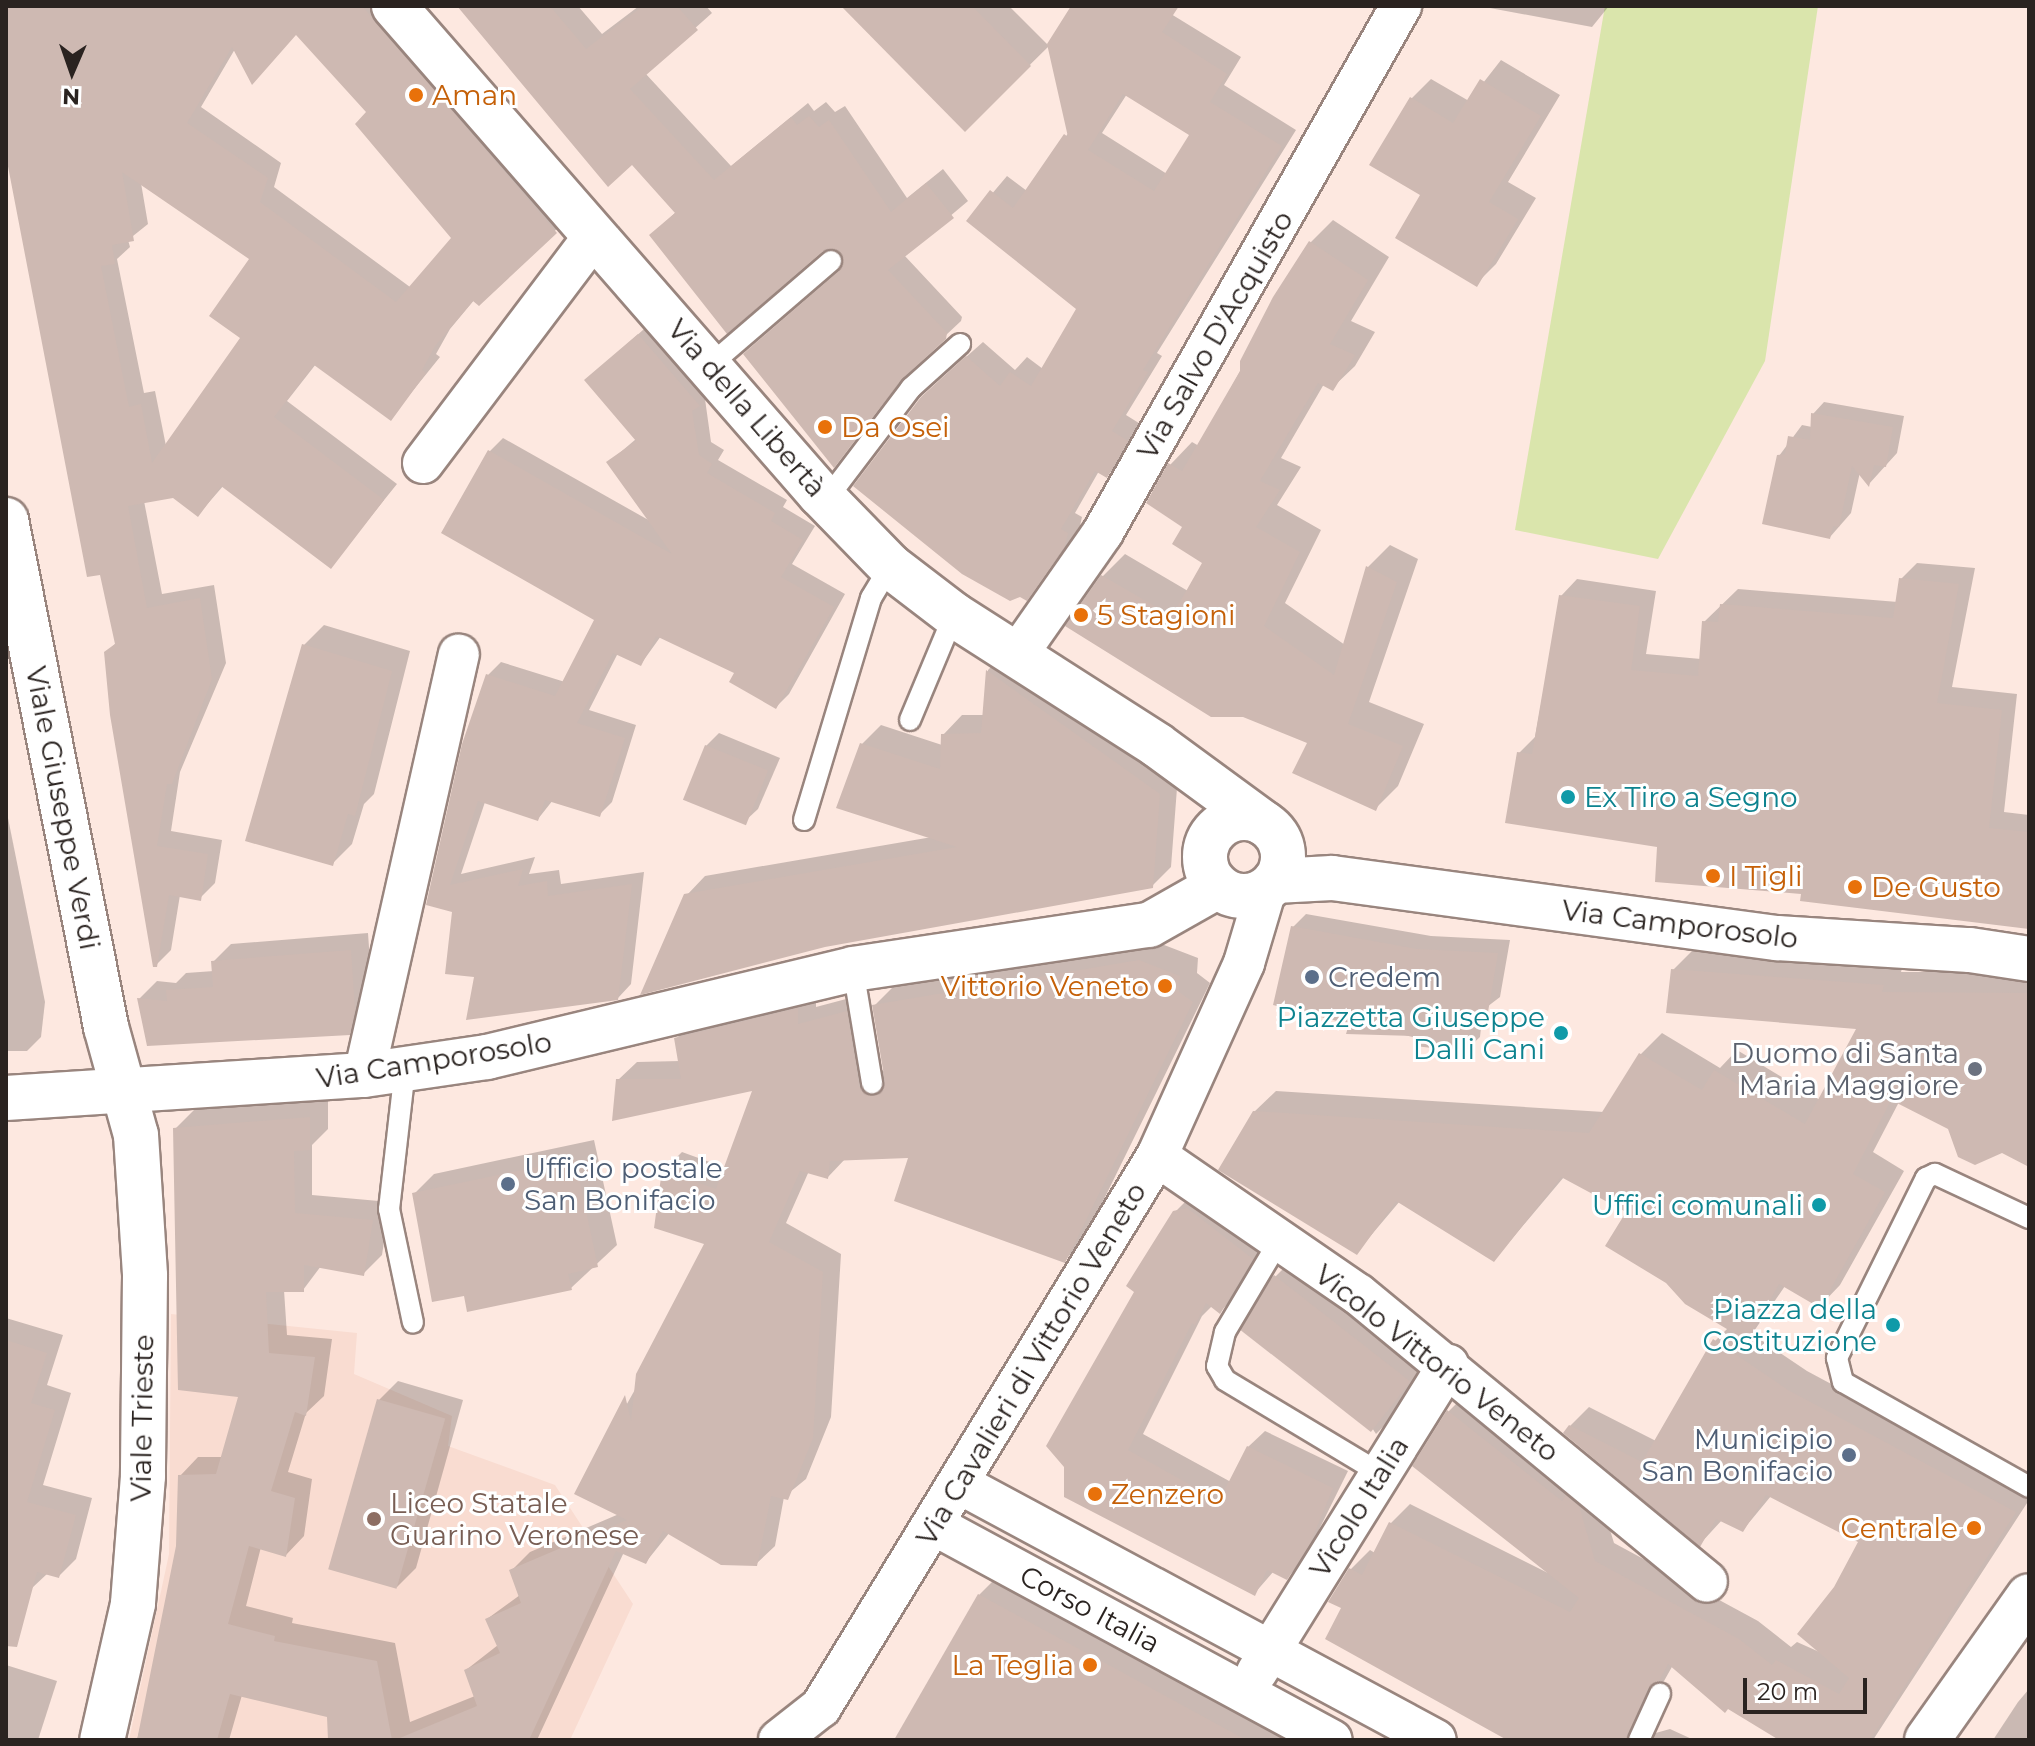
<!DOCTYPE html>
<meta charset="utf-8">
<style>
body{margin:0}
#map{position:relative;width:2035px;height:1746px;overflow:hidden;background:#fde8e0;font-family:Montserrat,sans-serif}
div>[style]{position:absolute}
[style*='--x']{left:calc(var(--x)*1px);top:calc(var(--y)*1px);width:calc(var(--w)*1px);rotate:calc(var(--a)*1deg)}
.built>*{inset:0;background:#f9dcd1}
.green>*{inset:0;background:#dae5ac}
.shadow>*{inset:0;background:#0003}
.building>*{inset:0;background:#ceb9b2;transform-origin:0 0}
.roads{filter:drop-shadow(2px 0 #99857e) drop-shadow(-2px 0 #99857e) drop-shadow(0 2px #99857e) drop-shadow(0 -2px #99857e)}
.lane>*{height:20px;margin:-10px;padding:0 10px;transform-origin:10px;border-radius:10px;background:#fff}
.street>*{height:40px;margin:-20px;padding:0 20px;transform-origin:20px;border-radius:20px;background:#fff}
.secondary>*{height:44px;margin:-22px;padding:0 22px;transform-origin:22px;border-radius:22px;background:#fff}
.secondary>.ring{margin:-22px;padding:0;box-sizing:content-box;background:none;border:44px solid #fff;border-radius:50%}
.dots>*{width:22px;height:22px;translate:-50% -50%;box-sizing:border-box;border:4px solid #fff;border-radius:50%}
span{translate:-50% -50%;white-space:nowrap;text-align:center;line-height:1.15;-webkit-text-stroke:6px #fff;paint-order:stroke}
.food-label{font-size:28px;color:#c56008}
.left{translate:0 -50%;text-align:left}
.right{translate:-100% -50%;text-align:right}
.street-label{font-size:28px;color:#2a2320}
.culture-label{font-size:28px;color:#0d838f}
.service-label{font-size:28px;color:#4e5e75}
.worship-label{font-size:28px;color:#5b616d}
.education-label{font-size:28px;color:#785e54}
.frame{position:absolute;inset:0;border:8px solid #2a2320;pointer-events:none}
.north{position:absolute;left:32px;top:32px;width:80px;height:80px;-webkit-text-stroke:6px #fff;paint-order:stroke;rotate:182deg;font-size:22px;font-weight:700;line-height:32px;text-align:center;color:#2a2320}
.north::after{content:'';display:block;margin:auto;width:28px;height:36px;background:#2a2320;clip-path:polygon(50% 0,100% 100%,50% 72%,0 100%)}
.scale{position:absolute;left:1743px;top:1678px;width:124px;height:36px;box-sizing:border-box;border:4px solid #2a2320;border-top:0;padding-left:10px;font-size:24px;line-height:28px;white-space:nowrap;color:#2a2320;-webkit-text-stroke:6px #fff;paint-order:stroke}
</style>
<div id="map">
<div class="built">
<div style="clip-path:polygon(171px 1314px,357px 1333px,354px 1374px,452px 1416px,448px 1446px,555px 1485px,633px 1604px,570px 1740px,129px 1740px,169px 1554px)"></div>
</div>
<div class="green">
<div style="clip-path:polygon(1605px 6px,1818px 6px,1765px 361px,1658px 559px,1515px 530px)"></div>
</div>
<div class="shadow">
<div style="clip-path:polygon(evenodd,6px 6px,390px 6px,571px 217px,475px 299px,450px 329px,436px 354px,440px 357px,390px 419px,316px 364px,287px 401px,397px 484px,331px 566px,224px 485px,198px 515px,174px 496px,144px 501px,162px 594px,214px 585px,226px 663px,180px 772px,171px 831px,222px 840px,215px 883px,200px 898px,180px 895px,171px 950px,156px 965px,106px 653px,117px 642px,6px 151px,6px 6px,297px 33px,369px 112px,454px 238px,410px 287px,274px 187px,281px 163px,201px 107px,235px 49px,297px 33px,6px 6px,141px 183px,252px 259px,243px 337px,166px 446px,155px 391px,144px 393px,117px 259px,130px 247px,128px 240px,148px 224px,141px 183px)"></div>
<div style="clip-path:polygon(461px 6px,578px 6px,602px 34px,639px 6px,706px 6px,712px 13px,645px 73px,731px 166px,808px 103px,814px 111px,826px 102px,835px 112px,845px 106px,907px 198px,943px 169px,968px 201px,904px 255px,962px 317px,961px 321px,912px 367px,834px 465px,843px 251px,651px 235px,676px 212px,632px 162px)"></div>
<div style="clip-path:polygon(evenodd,844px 6px,1009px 6px,1049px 46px,1074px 6px,1158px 6px,1241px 57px,1224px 85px,1296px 130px,1157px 353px,1162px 356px,1126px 415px,1142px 425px,1122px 460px,1107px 476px,1099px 471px,1075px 513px,1082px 517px,1079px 530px,1026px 598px,939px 381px,983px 342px,1015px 370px,1027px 357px,1043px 369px,1078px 308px,969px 221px,1007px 176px,1027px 191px,1069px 132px,1050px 45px,965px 129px,844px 6px,1127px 94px,1192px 134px,1167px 174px,1102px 133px,1127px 94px)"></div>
<div style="clip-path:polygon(1479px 6px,1609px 6px,1592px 27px)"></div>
<div style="clip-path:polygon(1501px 60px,1560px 95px,1508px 182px,1536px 198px,1496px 264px,1476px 284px,1423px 195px,1411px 99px,1431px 79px,1469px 101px)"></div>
<div style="clip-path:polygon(1333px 220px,1389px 257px,1351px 321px,1375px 332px,1355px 366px,1332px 388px,1324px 384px,1281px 458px,1301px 467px,1277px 505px,1321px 530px,1285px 603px,1345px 645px,1368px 567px,1390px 545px,1418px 559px,1369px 702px,1424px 724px,1398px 786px,1376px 808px,1310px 742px,1102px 577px,1125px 554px,1188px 591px,1204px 563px,1185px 526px,1170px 465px,1192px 442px,1199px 446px,1311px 242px)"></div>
<div style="clip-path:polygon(652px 322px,712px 392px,705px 399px,711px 442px,724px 450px,718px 460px,787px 500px,783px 507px,815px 526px,792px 564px,845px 594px,789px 694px,776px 707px,737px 672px,661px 636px,641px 664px,618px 653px,589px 710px,636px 725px,612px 802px,599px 815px,553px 800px,538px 819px,485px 802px,461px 874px,535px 857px,529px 874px,559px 870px,561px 884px,644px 872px,631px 984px,618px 998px,477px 976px,454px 910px,428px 903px,464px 745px,488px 675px,501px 662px,565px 682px,597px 619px,444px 532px,490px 451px,503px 438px,652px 522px,609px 462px,636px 439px,600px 368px)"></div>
<div style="clip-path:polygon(1824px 402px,1904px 416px,1897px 453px,1869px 484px,1860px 472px,1851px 513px,1830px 537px,1779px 456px,1802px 425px,1812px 427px,1813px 414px)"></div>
<div style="clip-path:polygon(1917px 563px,1975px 568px,1952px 687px,2017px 694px,2004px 812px,2029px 815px,2029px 926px,1803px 892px,1660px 845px,1519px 753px,1535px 737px,1561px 596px,1577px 579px,1656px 591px,1646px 654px,1701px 659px,1704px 622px,1738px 589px,1898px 602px,1901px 579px)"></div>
<div style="clip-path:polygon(324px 625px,410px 651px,374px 794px,364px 804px,352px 844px,332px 864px,304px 645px)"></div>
<div style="clip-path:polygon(1006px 652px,1178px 775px,1171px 867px,1152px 886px,686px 896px,705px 876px,932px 837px,862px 744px,881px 725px,942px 745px,943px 735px,962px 715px,985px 715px,988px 670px)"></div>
<div style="clip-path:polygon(719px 733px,780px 758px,758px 809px,744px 822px,706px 746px)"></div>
<div style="clip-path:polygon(6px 808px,45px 1002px,41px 1037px,27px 1051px,6px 1051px)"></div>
<div style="clip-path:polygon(1306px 914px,1431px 936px,1510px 940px,1500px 997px,1483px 1010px,1480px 1037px,1466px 1050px,1351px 1022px,1293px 927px)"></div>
<div style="clip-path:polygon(368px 933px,372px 990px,367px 1015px,349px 1033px,139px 999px,157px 981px,176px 983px,186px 973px,214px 971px,213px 962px,231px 944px)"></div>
<div style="clip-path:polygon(1159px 943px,1198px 958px,1197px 973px,1210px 983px,1083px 1242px,1065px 1260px,911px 1156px,846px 1158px,828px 1177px,809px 1171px,786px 1223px,841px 1254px,831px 1417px,806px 1479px,784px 1497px,775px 1546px,756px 1564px,670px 1532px,646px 1562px,624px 1552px,537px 1740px,332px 1740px,329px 1716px,242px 1695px,229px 1740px,137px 1740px,161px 1647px,178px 1546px,180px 1476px,198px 1457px,223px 1457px,241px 1395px,175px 1129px,194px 1110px,328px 1099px,328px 1129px,312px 1145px,312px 1195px,390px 1202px,382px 1255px,364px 1273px,321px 1266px,303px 1290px,284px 1290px,287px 1335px,332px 1339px,324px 1396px,306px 1413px,288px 1472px,312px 1479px,304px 1536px,286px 1555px,261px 1547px,246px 1606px,293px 1618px,292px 1623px,395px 1643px,410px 1722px,475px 1696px,466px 1670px,498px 1645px,487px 1619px,520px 1595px,512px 1570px,530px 1552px,619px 1514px,577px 1493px,637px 1386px,707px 1243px,657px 1226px,664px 1170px,682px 1152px,726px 1168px,755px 1089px,618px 1080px,637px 1062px,680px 1061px,676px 1039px,694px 1020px,816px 991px,816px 1007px,865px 994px,877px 1067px,885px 1072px,874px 1006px,893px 987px)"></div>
<div style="clip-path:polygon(1694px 949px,1903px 965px,1901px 972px,2029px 972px,2029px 1164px,1899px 1102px,1873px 1152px,1904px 1171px,1840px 1285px,1820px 1306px,1785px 1286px,1752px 1334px,1807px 1371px,2029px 1490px,2029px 1500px,1873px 1740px,1783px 1740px,1673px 1665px,1645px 1715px,1652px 1734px,1670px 1729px,1694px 1740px,1514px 1740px,1343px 1608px,1351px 1569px,1370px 1550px,1375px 1553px,1391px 1523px,1410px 1504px,1548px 1573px,1415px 1465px,1449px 1411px,1468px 1392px,1597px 1487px,1614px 1543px,1758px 1621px,1791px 1647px,1797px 1642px,1824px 1654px,1836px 1588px,1861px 1541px,1771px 1496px,1743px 1530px,1722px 1520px,1700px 1544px,1570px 1426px,1589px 1407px,1656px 1441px,1715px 1341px,1728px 1328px,1629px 1211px,1564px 1177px,1494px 1260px,1400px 1201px,1357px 1252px,1254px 1112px,1276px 1091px,1604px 1112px,1641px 1054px,1662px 1033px,1720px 1068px,1737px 1050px,1820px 1100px,1859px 1027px,1673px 970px)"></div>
<div style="clip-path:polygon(594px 1140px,617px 1245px,571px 1288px,414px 1194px,434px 1174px)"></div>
<div style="clip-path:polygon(1192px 1195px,1268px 1242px,1236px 1295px,1220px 1312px,1213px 1305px,1202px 1316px,1143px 1434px,1231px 1482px,1248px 1447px,1265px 1431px,1348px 1471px,1303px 1562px,1286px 1578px,1274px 1571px,1254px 1594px,1066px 1496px,1137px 1292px,1175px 1212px)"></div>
<div style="clip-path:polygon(1295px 1257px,1429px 1361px,1396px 1414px,1376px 1434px,1275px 1277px)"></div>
<div style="clip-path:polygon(6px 1318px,63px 1335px,47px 1385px,71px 1393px,43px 1485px,92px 1498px,76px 1559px,59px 1576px,48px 1573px,31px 1589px,6px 1582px)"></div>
<div style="clip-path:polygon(398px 1381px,463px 1400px,416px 1568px,397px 1587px,379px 1400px)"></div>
<div style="clip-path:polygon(999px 1575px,1310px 1740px,897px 1740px,979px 1595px)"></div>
<div style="clip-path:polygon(6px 1665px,57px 1681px,38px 1740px,6px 1740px)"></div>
<div style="clip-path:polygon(2029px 1689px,2029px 1740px,1993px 1740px,2018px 1702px)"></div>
</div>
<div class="building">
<div style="clip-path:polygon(evenodd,6px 6px,362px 6px,557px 233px,479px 306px,473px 301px,435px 346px,422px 370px,426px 373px,391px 421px,314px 365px,274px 417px,384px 500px,331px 569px,221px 486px,198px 517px,173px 498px,128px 506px,147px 608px,200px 598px,212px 679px,172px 784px,167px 784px,157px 846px,208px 854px,201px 901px,169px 895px,157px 967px,153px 967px,110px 715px,104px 652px,115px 644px,100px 575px,87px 577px,6px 156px,6px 6px,296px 35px,366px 112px,355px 124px,451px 238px,396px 302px,260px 202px,268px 178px,187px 123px,232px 47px,252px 85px,296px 35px,6px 6px,122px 172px,249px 259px,209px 316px,240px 338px,152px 463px,141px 404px,129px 407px,101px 266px,115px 264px,112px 245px,134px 241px,122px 172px)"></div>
<div style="clip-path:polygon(457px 6px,550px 6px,586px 49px,643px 6px,677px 6px,698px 30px,630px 89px,714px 180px,791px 117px,797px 125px,809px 116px,819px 127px,829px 120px,891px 212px,926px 183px,954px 218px,888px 270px,947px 333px,946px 339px,901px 380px,834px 468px,743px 354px,839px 271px,841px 253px,823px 251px,727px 334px,649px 235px,675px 213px,632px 165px,608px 187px)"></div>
<div style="clip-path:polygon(841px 6px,972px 6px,1031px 66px,965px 132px)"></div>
<div style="clip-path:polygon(evenodd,1071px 6px,1179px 6px,1162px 32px,1227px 74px,1210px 102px,1282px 146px,1143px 370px,1148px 372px,1112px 431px,1128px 441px,1107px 478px,1095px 471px,1061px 529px,1068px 533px,1064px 548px,1027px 601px,1020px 597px,1010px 601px,962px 574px,853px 486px,921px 397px,966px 356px,1000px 386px,1010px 372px,1031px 386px,1076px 309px,966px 221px,990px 190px,1013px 208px,1064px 134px,1068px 137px,1047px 44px,1071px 6px,1123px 94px,1189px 135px,1154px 191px,1088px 150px,1123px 94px)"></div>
<div style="clip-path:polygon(1480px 79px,1541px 116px,1489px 202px,1518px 219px,1477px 287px,1395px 238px,1420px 195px,1369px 165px,1410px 97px,1453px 123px)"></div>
<div style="clip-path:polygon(1309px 241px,1368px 280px,1330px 344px,1355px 355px,1333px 391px,1318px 383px,1260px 481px,1280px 490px,1256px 527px,1300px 552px,1264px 626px,1334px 675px,1366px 566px,1397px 582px,1348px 724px,1403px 746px,1376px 811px,1292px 773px,1307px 743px,1243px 717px,1211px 717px,1065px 626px,1101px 575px,1172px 616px,1202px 563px,1172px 544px,1182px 527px,1146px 503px,1168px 463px,1182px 471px,1240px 371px,1240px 361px,1273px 297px)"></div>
<div style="clip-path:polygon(638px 334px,700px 406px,692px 411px,699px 455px,712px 464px,707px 473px,775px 513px,771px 521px,803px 540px,781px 577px,834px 607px,776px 709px,729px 682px,734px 673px,656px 636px,641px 666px,613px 653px,577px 723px,625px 738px,600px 817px,545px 800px,538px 821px,478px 801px,450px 885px,523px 869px,518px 886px,547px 881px,548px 896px,632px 884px,618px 1000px,466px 1020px,474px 977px,445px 974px,452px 912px,426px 905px,462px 744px,486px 674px,555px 696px,594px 620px,441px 533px,488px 450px,672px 554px,606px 462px,636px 441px,584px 380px)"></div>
<div style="clip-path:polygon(1811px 413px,1893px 427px,1886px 467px,1874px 465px,1869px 487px,1852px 466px,1839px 527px,1833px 526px,1830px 539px,1762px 524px,1777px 455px,1785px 454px,1788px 436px,1810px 440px)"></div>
<div style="clip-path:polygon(1899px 578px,1959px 584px,1937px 703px,2002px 710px,1989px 828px,2029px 832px,2029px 929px,1800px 901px,1801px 894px,1655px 882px,1657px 847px,1505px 823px,1517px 752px,1532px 754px,1559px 595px,1640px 606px,1631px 670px,1698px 676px,1702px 621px,1718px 622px,1720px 604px,1893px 618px)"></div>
<div style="clip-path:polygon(302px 644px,392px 671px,355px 816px,348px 814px,333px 866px,245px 841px)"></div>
<div style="clip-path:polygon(986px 670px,1160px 794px,1153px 888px,825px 947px,640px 995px,684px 894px,957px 847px,836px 808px,860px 743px,940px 769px,941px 734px,981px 733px)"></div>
<div style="left:705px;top:745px;width:68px;height:59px;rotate:22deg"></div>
<div style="clip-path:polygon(1291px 926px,1417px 949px,1498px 953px,1488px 1012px,1472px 1011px,1467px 1052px,1415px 1046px,1414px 1036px,1346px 1034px,1349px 1024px,1273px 1005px)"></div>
<div style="clip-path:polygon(351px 950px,355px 1010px,350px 1035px,147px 1046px,137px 998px,167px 1001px,166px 990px,213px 987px,211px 961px)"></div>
<div style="clip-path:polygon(1139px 960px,1180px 976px,1179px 992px,1193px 1002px,1065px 1263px,894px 1201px,908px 1158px,830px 1161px,828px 1179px,800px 1171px,769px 1242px,823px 1272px,813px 1438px,788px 1500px,771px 1496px,757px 1566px,721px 1565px,663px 1531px,646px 1564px,616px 1551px,529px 1740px,395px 1740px,477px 1706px,464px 1670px,500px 1653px,485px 1619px,521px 1603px,509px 1570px,627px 1520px,574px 1494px,625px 1395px,631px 1421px,636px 1374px,704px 1244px,654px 1228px,662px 1170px,716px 1189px,752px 1091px,612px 1121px,616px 1079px,681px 1079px,674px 1038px,798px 1008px,798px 1024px,847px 1011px,859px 1086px,875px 1096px,885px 1081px,872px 1005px)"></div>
<div style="clip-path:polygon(1671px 969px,1884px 985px,1882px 992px,2029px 993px,2029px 1167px,2002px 1153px,1975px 1165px,1958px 1157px,1948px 1129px,1891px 1100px,1853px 1174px,1885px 1192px,1820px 1308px,1779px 1284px,1747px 1341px,1685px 1304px,1666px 1283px,1605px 1246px,1626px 1212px,1561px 1177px,1494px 1262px,1396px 1201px,1357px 1255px,1218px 1170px,1253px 1111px,1589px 1133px,1639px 1053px,1702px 1090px,1714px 1070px,1805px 1124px,1856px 1029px,1666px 1013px)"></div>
<div style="clip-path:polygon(310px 1117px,310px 1150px,294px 1151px,295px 1213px,373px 1220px,364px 1276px,304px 1265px,304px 1292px,266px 1292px,269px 1353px,315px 1357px,306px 1416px,295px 1412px,271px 1491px,295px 1498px,286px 1557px,249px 1546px,228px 1624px,275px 1636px,274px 1641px,377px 1661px,392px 1740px,328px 1740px,327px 1717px,230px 1694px,217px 1740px,137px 1740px,176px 1546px,178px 1475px,216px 1474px,238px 1397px,178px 1390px,173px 1128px)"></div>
<div style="clip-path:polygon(575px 1159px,598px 1267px,568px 1274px,572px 1290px,467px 1312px,464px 1296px,432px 1302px,412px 1193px)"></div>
<div style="clip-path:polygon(1187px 1208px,1253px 1259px,1220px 1314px,1206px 1303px,1195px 1325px,1192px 1323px,1128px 1450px,1219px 1501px,1247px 1446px,1333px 1488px,1309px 1546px,1287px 1580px,1267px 1570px,1255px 1596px,1064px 1497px,1064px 1467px,1046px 1446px,1134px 1292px,1126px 1286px,1173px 1211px)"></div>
<div style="left:1274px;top:1275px;width:173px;height:64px;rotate:38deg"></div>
<div style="clip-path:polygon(1713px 1339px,1788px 1390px,2016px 1512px,1870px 1740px,1779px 1740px,1728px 1709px,1725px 1713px,1668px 1664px,1659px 1681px,1648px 1689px,1626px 1740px,1507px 1740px,1325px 1639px,1341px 1608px,1328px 1602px,1349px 1568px,1362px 1575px,1389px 1522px,1570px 1612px,1579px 1598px,1412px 1466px,1447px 1410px,1562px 1501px,1566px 1495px,1579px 1506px,1595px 1561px,1739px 1639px,1772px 1665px,1776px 1660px,1839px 1694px,1849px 1678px,1797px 1634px,1834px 1587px,1858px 1542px,1766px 1495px,1743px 1532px,1716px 1519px,1700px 1547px,1563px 1433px,1569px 1425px,1642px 1462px)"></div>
<div style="clip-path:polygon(6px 1340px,47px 1353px,31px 1403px,55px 1410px,27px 1502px,76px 1515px,59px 1578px,37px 1572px,17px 1647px,6px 1646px)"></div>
<div style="left:377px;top:1399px;width:71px;height:177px;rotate:16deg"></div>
<div style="clip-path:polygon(978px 1594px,1116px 1669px,1246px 1740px,894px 1740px)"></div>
</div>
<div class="roads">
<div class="lane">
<div style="--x:709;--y:366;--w:161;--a:-40.7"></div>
<div style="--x:826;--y:500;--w:141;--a:-52.8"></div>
<div style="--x:911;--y:388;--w:66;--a:-41.9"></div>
<div style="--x:910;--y:720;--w:114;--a:-67.3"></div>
<div style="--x:804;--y:820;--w:232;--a:-73.2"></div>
<div style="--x:871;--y:598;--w:37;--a:-59"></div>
<div style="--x:853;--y:969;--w:116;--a:80.5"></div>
<div style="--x:405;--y:1069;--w:141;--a:96.5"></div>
<div style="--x:389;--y:1209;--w:116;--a:78.1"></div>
<div style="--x:2029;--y:1218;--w:104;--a:-154.9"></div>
<div style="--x:1935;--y:1174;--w:10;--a:156"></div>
<div style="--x:1926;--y:1178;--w:201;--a:116.3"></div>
<div style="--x:1837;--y:1358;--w:25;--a:76"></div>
<div style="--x:1843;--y:1382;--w:214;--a:29.4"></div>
<div style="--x:1279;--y:1241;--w:106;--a:120.7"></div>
<div style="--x:1225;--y:1332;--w:35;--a:103"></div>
<div style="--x:1217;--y:1366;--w:16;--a:60"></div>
<div style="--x:1225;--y:1380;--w:181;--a:31"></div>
<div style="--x:1639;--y:1740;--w:51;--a:-65.5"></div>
</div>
<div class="street">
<div style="--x:423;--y:463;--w:286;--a:-53"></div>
<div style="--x:1017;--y:655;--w:150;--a:-55"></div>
<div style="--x:1103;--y:532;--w:605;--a:-60.47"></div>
<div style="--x:364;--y:1075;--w:431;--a:-77.3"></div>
<div style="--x:1157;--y:1156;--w:244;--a:34.5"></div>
<div style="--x:1358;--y:1294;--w:452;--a:39.5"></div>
<div style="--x:960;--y:1484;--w:540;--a:28.27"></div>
<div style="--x:934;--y:1525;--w:452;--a:28.4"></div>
<div style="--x:1257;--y:1672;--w:362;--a:-58.1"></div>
<div style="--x:779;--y:1740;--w:53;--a:-38.2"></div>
<div style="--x:821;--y:1707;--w:645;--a:-58.63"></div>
<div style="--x:1157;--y:1156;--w:212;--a:-65.7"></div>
<div style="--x:1244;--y:963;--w:77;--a:-73.4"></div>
</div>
<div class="secondary">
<div style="--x:394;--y:6;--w:648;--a:48.88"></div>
<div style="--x:820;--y:494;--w:100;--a:45.8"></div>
<div style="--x:890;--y:566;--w:81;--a:37.4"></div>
<div style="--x:954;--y:615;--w:241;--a:32.6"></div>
<div style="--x:1157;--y:745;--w:134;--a:36.2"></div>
<div style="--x:6;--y:520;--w:517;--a:78.84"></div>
<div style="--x:106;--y:1027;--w:112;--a:74.5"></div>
<div style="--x:136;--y:1135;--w:141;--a:86.3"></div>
<div style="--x:145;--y:1276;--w:200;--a:90.6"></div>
<div style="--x:143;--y:1476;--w:128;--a:94.5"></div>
<div style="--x:133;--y:1604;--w:139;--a:102.8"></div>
<div class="ring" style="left:1205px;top:818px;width:34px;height:34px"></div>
<div style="--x:1275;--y:881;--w:57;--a:-3"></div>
<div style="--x:1332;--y:878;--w:449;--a:7.7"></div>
<div style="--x:1777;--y:938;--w:193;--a:3.6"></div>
<div style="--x:1970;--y:950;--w:60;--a:8.7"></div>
<div style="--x:6;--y:1098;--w:359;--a:-3.7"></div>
<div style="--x:364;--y:1075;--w:124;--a:-8.3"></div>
<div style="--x:487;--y:1057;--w:376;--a:-13.5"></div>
<div style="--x:853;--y:969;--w:299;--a:-8.5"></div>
<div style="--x:1149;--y:925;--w:79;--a:-29.5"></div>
<div style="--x:1927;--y:1740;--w:176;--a:-54.7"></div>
</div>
</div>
<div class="dots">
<div style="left:416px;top:95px;background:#e8710a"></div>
<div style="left:825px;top:427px;background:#e8710a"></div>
<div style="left:1081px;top:615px;background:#e8710a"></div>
<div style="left:1568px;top:797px;background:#0f9aa8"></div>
<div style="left:1713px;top:876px;background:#e8710a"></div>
<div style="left:1855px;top:887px;background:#e8710a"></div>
<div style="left:1312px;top:977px;background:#5c6f8a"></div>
<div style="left:1165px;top:986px;background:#e8710a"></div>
<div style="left:1561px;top:1033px;background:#0f9aa8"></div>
<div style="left:1975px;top:1069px;background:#6b7280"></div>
<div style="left:508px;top:1184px;background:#5c6f8a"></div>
<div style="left:1819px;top:1205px;background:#0f9aa8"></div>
<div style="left:1893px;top:1325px;background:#0f9aa8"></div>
<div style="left:1849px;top:1455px;background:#5c6f8a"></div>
<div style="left:1095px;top:1494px;background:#e8710a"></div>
<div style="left:374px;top:1519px;background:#8d6e63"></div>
<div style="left:1974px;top:1528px;background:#e8710a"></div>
<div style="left:1090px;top:1665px;background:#e8710a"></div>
</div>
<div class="food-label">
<span class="left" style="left:432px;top:95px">Aman</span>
<span class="left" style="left:841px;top:427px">Da Osei</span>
<span class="left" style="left:1097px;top:615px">5 Stagioni</span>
<span class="left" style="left:1729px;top:876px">I Tigli</span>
<span class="left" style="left:1871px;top:887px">De Gusto</span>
<span class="right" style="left:1149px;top:986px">Vittorio Veneto</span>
<span class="left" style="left:1111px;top:1494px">Zenzero</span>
<span class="right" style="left:1958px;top:1528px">Centrale</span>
<span class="right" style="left:1074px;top:1665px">La Teglia</span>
</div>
<div class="street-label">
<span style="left:1215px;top:335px;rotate:-60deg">Via Salvo D'Acquisto</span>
<span style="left:747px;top:408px;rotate:49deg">Via della Libertà</span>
<span style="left:63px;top:808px;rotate:79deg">Viale Giuseppe Verdi</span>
<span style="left:1680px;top:924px;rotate:7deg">Via Camporosolo</span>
<span style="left:434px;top:1060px;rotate:-9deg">Via Camporosolo</span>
<span style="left:1437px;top:1363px;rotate:38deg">Vicolo Vittorio Veneto</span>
<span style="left:1031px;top:1364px;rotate:-59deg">Via Cavalieri di Vittorio Veneto</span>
<span style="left:142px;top:1418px;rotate:-89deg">Viale Trieste</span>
<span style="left:1359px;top:1507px;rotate:-58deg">Vicolo Italia</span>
<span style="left:1090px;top:1609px;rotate:28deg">Corso Italia</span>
</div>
<div class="culture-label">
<span class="left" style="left:1584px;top:797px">Ex Tiro a Segno</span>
<span class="right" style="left:1545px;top:1033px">Piazzetta Giuseppe<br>Dalli Cani</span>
<span class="right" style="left:1803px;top:1205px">Uffici comunali</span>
<span class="right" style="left:1877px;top:1325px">Piazza della<br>Costituzione</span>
</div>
<div class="service-label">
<span class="left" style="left:1328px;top:977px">Credem</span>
<span class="left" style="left:524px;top:1184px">Ufficio postale<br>San Bonifacio</span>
<span class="right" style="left:1833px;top:1455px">Municipio<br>San Bonifacio</span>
</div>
<div class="worship-label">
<span class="right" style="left:1959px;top:1069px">Duomo di Santa<br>Maria Maggiore</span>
</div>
<div class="education-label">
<span class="left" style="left:390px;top:1519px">Liceo Statale<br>Guarino Veronese</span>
</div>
<div class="frame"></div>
<div class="north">N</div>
<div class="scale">20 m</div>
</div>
